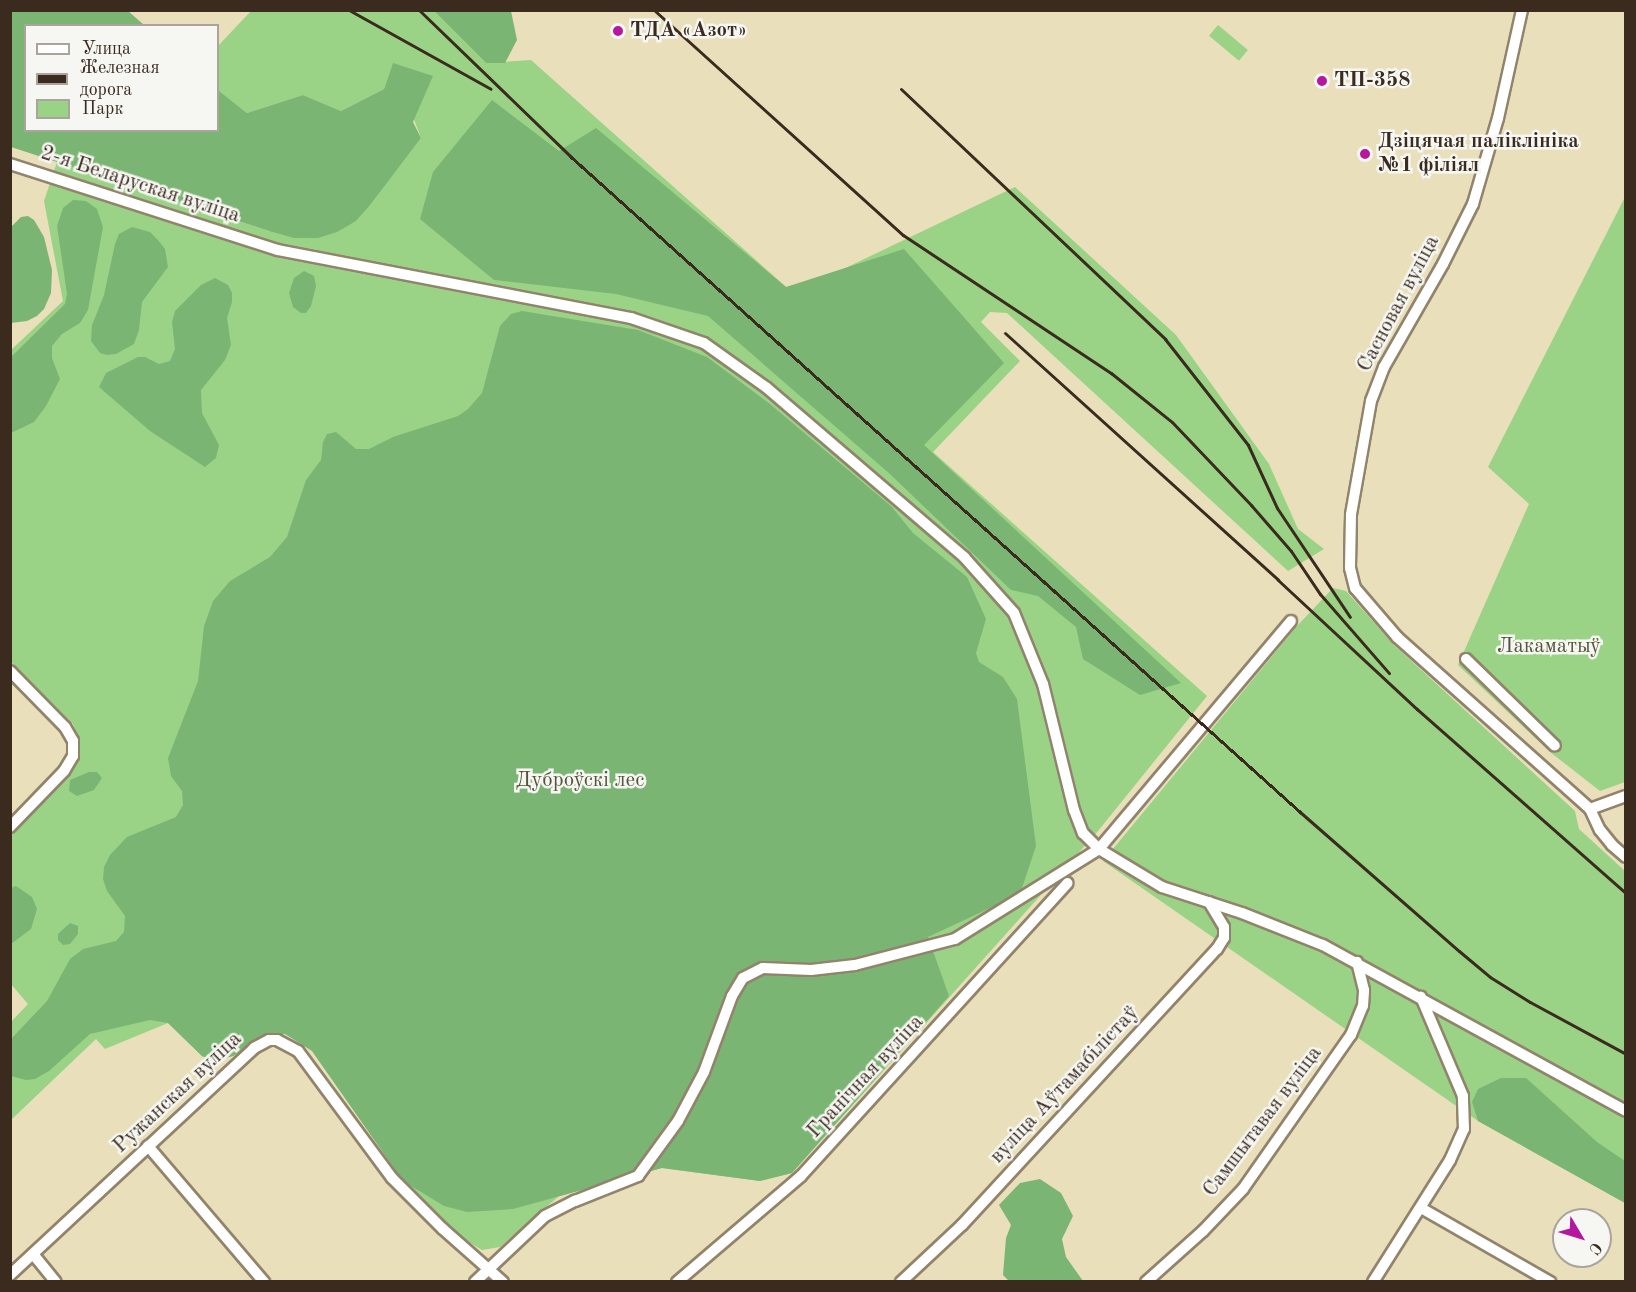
<!DOCTYPE html>
<meta charset="utf-8">
<style>
body{margin:0}
#map{position:relative;width:1636px;height:1292px;overflow:hidden;background:#e9dfbb;font-family:"Old Standard TT",serif}
div>[style]{position:absolute}
[style*='--x']{left:calc(var(--x)*1px);top:calc(var(--y)*1px);width:calc(var(--w)*1px);rotate:calc(var(--a)*1deg)}
.green>*{inset:0;background:#9ad386;transform-origin:0 0}
.forest>*{inset:0;background:#7bb573}
.roads{filter:drop-shadow(2px 0 #92846c) drop-shadow(-2px 0 #92846c) drop-shadow(0 2px #92846c) drop-shadow(0 -2px #92846c)}
.minor>*{height:10px;margin:-5px;padding:0 5px;transform-origin:5px;border-radius:5px;background:#fff}
.rail>*{height:3px;margin:-1.5px;padding:0 1.5px;transform-origin:1.5px;border-radius:1.5px;background:#3b2a1e}
.dots>*{width:16px;height:16px;translate:-50% -50%;box-sizing:border-box;border:3px solid #f6f6f2;border-radius:50%}
span{translate:-50% -50%;white-space:nowrap;text-align:center;line-height:1.15;-webkit-text-stroke:5px #f6f6f2;paint-order:stroke}
.poi-label{font-size:21px;color:#3b2a1e;font-weight:700}
.left{translate:0 -50%;text-align:left}
.street-label{font-size:21px;color:#3b2a1e}
.park-label{font-size:21px;color:#535438}
.frame{position:absolute;inset:0;border:12px solid #3b2a1e;pointer-events:none}
.legend{position:absolute;left:24px;top:24px;width:195px;height:108px;box-sizing:border-box;background:#f6f6f2;border:2px solid #aba49d;margin:0;padding:8px 10px;list-style:none;font-size:18px;color:#3b2a1e}
.legend li{display:flex;align-items:center;gap:12px;height:30px}
.legend b{width:30px;border:2px solid #aba49d}
.north{position:absolute;left:1552px;top:1208px;width:60px;height:60px;box-sizing:border-box;background:#f6f6f2;border:2px solid #aba49d;border-radius:50%;rotate:128deg;font-size:16px;font-weight:700;line-height:24px;text-align:center;color:#3b2a1e}
.north::after{content:'';display:block;margin:auto;width:21px;height:27px;background:#b5179e;clip-path:polygon(50% 0,100% 100%,50% 72%,0 100%)}
</style>
<div id="map">
<div class="green">
<div style="clip-path:polygon(251px 11px,434px 11px,486px 63px,531px 60px,793px 293px,1015px 187px,1176px 335px,1269px 464px,1298px 529px,1324px 549px,1288px 571px,1007px 313px,990px 312px,981px 322px,1020px 361px,933px 452px,1207px 696px,1098px 831px,792px 1173px,760px 1181px,662px 1168px,559px 1196px,500px 1247px,482px 1250px,457px 1235px,403px 1181px,312px 1051px,300px 1041px,285px 1034px,268px 1035px,233px 1056px,213px 1061px,202px 1056px,168px 1023px,105px 1049px,96px 1039px,11px 1120px,11px 1022px,28px 1004px,11px 984px,11px 836px,72px 771px,80px 753px,80px 743px,73px 724px,10px 661px,11px 350px,63px 301px,44px 201px,57px 162px,269px 231px,356px 221px,421px 138px,393px 64px,384px 89px,341px 111px,303px 95px,247px 113px,218px 90px,218px 46px)"></div>
<div style="left:1218px;top:25px;width:39px;height:14px;rotate:40deg"></div>
<div style="clip-path:polygon(1625px 197px,1625px 782px,1600px 791px,1550px 752px,1458px 665px,1529px 504px,1488px 467px)"></div>
<div style="clip-path:polygon(1333px 588px,1346px 591px,1394px 645px,1575px 811px,1579px 829px,1625px 871px,1625px 1203px,1478px 1121px,1103px 861px,1297px 626px)"></div>
</div>
<div class="forest">
<div style="clip-path:polygon(11px 10px,128px 11px,144px 25px,26px 26px,26px 130px,218px 130px,218px 90px,247px 113px,303px 95px,341px 111px,384px 89px,393px 63px,433px 76px,413px 122px,421px 138px,370px 205px,356px 221px,337px 232px,318px 238px,294px 238px,269px 231px,11px 147px)"></div>
<div style="clip-path:polygon(434px 11px,511px 11px,517px 40px,505px 63px,486px 63px)"></div>
<div style="clip-path:polygon(492px 100px,559px 151px,596px 128px,786px 287px,904px 249px,1004px 363px,924px 445px,1181px 683px,1140px 695px,1083px 659px,1076px 627px,1038px 596px,1011px 590px,890px 474px,708px 316px,616px 294px,494px 280px,420px 219px,433px 172px)"></div>
<div style="clip-path:polygon(73px 200px,86px 201px,97px 209px,103px 227px,88px 310px,80px 323px,62px 334px,52px 346px,52px 358px,60px 379px,46px 406px,34px 422px,11px 433px,11px 357px,65px 304px,67px 294px,57px 226px,63px 208px)"></div>
<div style="clip-path:polygon(28px 216px,34px 220px,44px 237px,52px 270px,51px 293px,44px 309px,37px 316px,27px 321px,11px 323px,11px 227px,21px 217px)"></div>
<div style="clip-path:polygon(132px 227px,150px 232px,158px 240px,165px 249px,168px 267px,142px 302px,139px 330px,134px 344px,116px 354px,107px 355px,100px 353px,91px 341px,92px 325px,104px 295px,115px 244px,119px 234px)"></div>
<div style="clip-path:polygon(304px 271px,314px 276px,316px 286px,311px 306px,306px 313px,301px 313px,293px 307px,289px 293px,294px 278px)"></div>
<div style="clip-path:polygon(215px 278px,228px 285px,232px 293px,232px 302px,227px 318px,231px 345px,225px 360px,201px 390px,202px 413px,219px 445px,216px 458px,205px 467px,150px 431px,99px 387px,106px 373px,138px 357px,145px 357px,159px 364px,170px 361px,175px 349px,172px 322px,175px 311px,201px 285px)"></div>
<div style="clip-path:polygon(522px 311px,638px 330px,707px 357px,770px 404px,892px 507px,913px 533px,967px 577px,986px 619px,976px 653px,979px 662px,1003px 677px,1017px 699px,1036px 846px,1020px 894px,928px 937px,949px 996px,792px 1173px,760px 1181px,662px 1168px,513px 1209px,467px 1212px,444px 1206px,403px 1181px,312px 1051px,285px 1034px,268px 1035px,233px 1056px,213px 1061px,202px 1056px,168px 1023px,150px 1020px,90px 1034px,49px 1071px,35px 1079px,26px 1080px,11px 1076px,11px 1039px,47px 1001px,70px 959px,83px 949px,116px 941px,124px 932px,125px 916px,107px 891px,103px 879px,104px 867px,110px 855px,127px 837px,176px 817px,183px 805px,182px 791px,171px 776px,168px 758px,198px 681px,204px 626px,213px 601px,230px 581px,270px 557px,287px 537px,306px 480px,321px 460px,323px 442px,327px 434px,336px 432px,356px 449px,369px 449px,393px 437px,458px 416px,468px 409px,482px 393px,500px 326px,511px 314px)"></div>
<div style="clip-path:polygon(89px 772px,97px 772px,102px 778px,94px 790px,77px 796px,69px 791px,70px 780px)"></div>
<div style="clip-path:polygon(16px 886px,32px 897px,37px 909px,31px 929px,11px 944px,11px 888px)"></div>
<div style="clip-path:polygon(70px 923px,78px 926px,78px 934px,70px 944px,63px 945px,58px 940px,58px 934px)"></div>
<div style="clip-path:polygon(1501px 1078px,1526px 1078px,1597px 1142px,1625px 1161px,1625px 1203px,1478px 1121px,1472px 1102px,1478px 1089px)"></div>
<div style="clip-path:polygon(1040px 1179px,1061px 1193px,1073px 1216px,1062px 1239px,1066px 1257px,1083px 1281px,1009px 1281px,1003px 1275px,1006px 1238px,1011px 1225px,999px 1205px,1020px 1183px)"></div>
</div>
<div class="roads">
<div class="minor">
<div style="--x:1522;--y:10;--w:111;--a:102.5"></div>
<div style="--x:1498;--y:118;--w:90;--a:106.2"></div>
<div style="--x:1473;--y:204;--w:67;--a:116.6"></div>
<div style="--x:1443;--y:264;--w:119;--a:119.8"></div>
<div style="--x:1384;--y:367;--w:36;--a:111"></div>
<div style="--x:1371;--y:401;--w:116;--a:100"></div>
<div style="--x:1351;--y:515;--w:53;--a:91.1"></div>
<div style="--x:1350;--y:568;--w:21;--a:76"></div>
<div style="--x:1355;--y:588;--w:65;--a:49.4"></div>
<div style="--x:1397;--y:637;--w:259;--a:41.7"></div>
<div style="--x:1590;--y:809;--w:38;--a:-20"></div>
<div style="--x:10;--y:164;--w:281;--a:17.8"></div>
<div style="--x:278;--y:250;--w:359;--a:10.9"></div>
<div style="--x:631;--y:318;--w:77;--a:18.9"></div>
<div style="--x:704;--y:343;--w:77;--a:35.5"></div>
<div style="--x:767;--y:388;--w:260;--a:40.6"></div>
<div style="--x:964;--y:557;--w:75;--a:48.2"></div>
<div style="--x:1014;--y:613;--w:77;--a:67.8"></div>
<div style="--x:1043;--y:684;--w:130;--a:76.2"></div>
<div style="--x:1074;--y:810;--w:25;--a:69"></div>
<div style="--x:1083;--y:833;--w:23;--a:45"></div>
<div style="--x:1099;--y:849;--w:74;--a:31.1"></div>
<div style="--x:1162;--y:887;--w:84;--a:18"></div>
<div style="--x:1242;--y:913;--w:87;--a:21.6"></div>
<div style="--x:1323;--y:945;--w:345;--a:28.7"></div>
<div style="--x:1466;--y:659;--w:124;--a:44.3"></div>
<div style="--x:10;--y:671;--w:78;--a:45.5"></div>
<div style="--x:65;--y:727;--w:16;--a:60"></div>
<div style="--x:73;--y:741;--w:15;--a:90"></div>
<div style="--x:73;--y:756;--w:17;--a:121"></div>
<div style="--x:64;--y:771;--w:78;--a:134"></div>
<div style="--x:1590;--y:809;--w:23;--a:65"></div>
<div style="--x:1600;--y:830;--w:19;--a:51"></div>
<div style="--x:1612;--y:845;--w:18;--a:41"></div>
<div style="--x:148;--y:1146;--w:179;--a:49.5"></div>
<div style="--x:1421;--y:1208;--w:149;--a:29.8"></div>
<div style="--x:33;--y:1254;--w:36;--a:51"></div>
<div style="--x:10;--y:1275;--w:333;--a:-42.9"></div>
<div style="--x:254;--y:1048;--w:17;--a:-28"></div>
<div style="--x:269;--y:1040;--w:8;--a:0"></div>
<div style="--x:277;--y:1040;--w:24;--a:28"></div>
<div style="--x:298;--y:1051;--w:158;--a:53.5"></div>
<div style="--x:392;--y:1178;--w:72;--a:45"></div>
<div style="--x:443;--y:1229;--w:80;--a:41.5"></div>
<div style="--x:475;--y:1282;--w:96;--a:-43.3"></div>
<div style="--x:545;--y:1216;--w:34;--a:-27"></div>
<div style="--x:575;--y:1201;--w:68;--a:-21.6"></div>
<div style="--x:638;--y:1176;--w:68;--a:-54"></div>
<div style="--x:678;--y:1121;--w:55;--a:-62"></div>
<div style="--x:704;--y:1072;--w:81;--a:-69.8"></div>
<div style="--x:732;--y:996;--w:21;--a:-59"></div>
<div style="--x:743;--y:978;--w:22;--a:-27"></div>
<div style="--x:763;--y:968;--w:48;--a:2.4"></div>
<div style="--x:811;--y:970;--w:44;--a:-6.5"></div>
<div style="--x:855;--y:965;--w:103;--a:-14.6"></div>
<div style="--x:955;--y:939;--w:170;--a:-32"></div>
<div style="--x:1099;--y:849;--w:298;--a:-49.9"></div>
<div style="--x:677;--y:1282;--w:163;--a:-40.5"></div>
<div style="--x:801;--y:1176;--w:396;--a:-47.7"></div>
<div style="--x:901;--y:1282;--w:83;--a:-43.1"></div>
<div style="--x:962;--y:1225;--w:376;--a:-47.3"></div>
<div style="--x:1217;--y:949;--w:13;--a:-58"></div>
<div style="--x:1224;--y:938;--w:11;--a:-90"></div>
<div style="--x:1224;--y:927;--w:29;--a:-121"></div>
<div style="--x:1146;--y:1282;--w:76;--a:-41.8"></div>
<div style="--x:1203;--y:1231;--w:58;--a:-46.4"></div>
<div style="--x:1243;--y:1189;--w:188;--a:-55"></div>
<div style="--x:1351;--y:1035;--w:31;--a:-68"></div>
<div style="--x:1363;--y:1006;--w:16;--a:-86"></div>
<div style="--x:1364;--y:990;--w:29;--a:-104"></div>
<div style="--x:1373;--y:1282;--w:144;--a:-57.7"></div>
<div style="--x:1450;--y:1160;--w:34;--a:-66"></div>
<div style="--x:1464;--y:1129;--w:33;--a:-92"></div>
<div style="--x:1463;--y:1096;--w:108;--a:-113"></div>
</div>
</div>
<div class="rail">
<div style="--x:349;--y:10;--w:162;--a:29.1"></div>
<div style="--x:419;--y:10;--w:211;--a:44"></div>
<div style="--x:571;--y:157;--w:980;--a:41.94"></div>
<div style="--x:1300;--y:812;--w:211;--a:41.2"></div>
<div style="--x:1459;--y:951;--w:40;--a:40"></div>
<div style="--x:1490;--y:977;--w:47;--a:32"></div>
<div style="--x:1530;--y:1002;--w:109;--a:28.4"></div>
<div style="--x:654;--y:10;--w:336;--a:42.1"></div>
<div style="--x:903;--y:235;--w:250;--a:33.6"></div>
<div style="--x:1111;--y:373;--w:78;--a:38.8"></div>
<div style="--x:1172;--y:422;--w:115;--a:46.4"></div>
<div style="--x:1251;--y:505;--w:61;--a:49"></div>
<div style="--x:1291;--y:551;--w:52;--a:56"></div>
<div style="--x:1320;--y:594;--w:105;--a:48.9"></div>
<div style="--x:901;--y:89;--w:364;--a:43.4"></div>
<div style="--x:1165;--y:339;--w:135;--a:51.9"></div>
<div style="--x:1248;--y:445;--w:69;--a:65.3"></div>
<div style="--x:1277;--y:508;--w:131;--a:56.2"></div>
<div style="--x:1005;--y:333;--w:368;--a:42.1"></div>
<div style="--x:1278;--y:580;--w:190;--a:42.9"></div>
<div style="--x:1417;--y:709;--w:278;--a:41.4"></div>
</div>
<div class="dots">
<div style="left:618px;top:31px;background:#b5179e"></div>
<div style="left:1322px;top:81px;background:#b5179e"></div>
<div style="left:1365px;top:154px;background:#b5179e"></div>
</div>
<div class="poi-label">
<span class="left" style="left:630px;top:31px">ТДА «Азот»</span>
<span class="left" style="left:1334px;top:81px">ТП-358</span>
<span class="left" style="left:1378px;top:154px">Дзіцячая паліклініка<br>№1 філіял</span>
</div>
<div class="street-label">
<span style="left:140px;top:185px;rotate:18deg">2-я Беларуская вуліца</span>
<span style="left:1399px;top:304px;rotate:-62deg">Сасновая вуліца</span>
<span style="left:866px;top:1077px;rotate:-47deg">Гранічная вуліца</span>
<span style="left:1065px;top:1085px;rotate:-47deg">вуліца Аўтамабілістаў</span>
<span style="left:178px;top:1093px;rotate:-43deg">Ружанская вуліца</span>
<span style="left:1263px;top:1122px;rotate:-53deg">Самшытавая вуліца</span>
</div>
<div class="park-label">
<span style="left:1549px;top:647px">Лакаматыў</span>
<span style="left:580px;top:781px">Дуброўскі лес</span>
</div>
<div class="frame"></div>
<ul class="legend">
<li><b style="height:8px;background:#fff"></b>Улица</li>
<li><b style="height:8px;background:#3b2a1e"></b>Железная дорога</li>
<li><b style="height:16px;background:#9ad386"></b>Парк</li>
</ul>
<div class="north">С</div>
</div>
